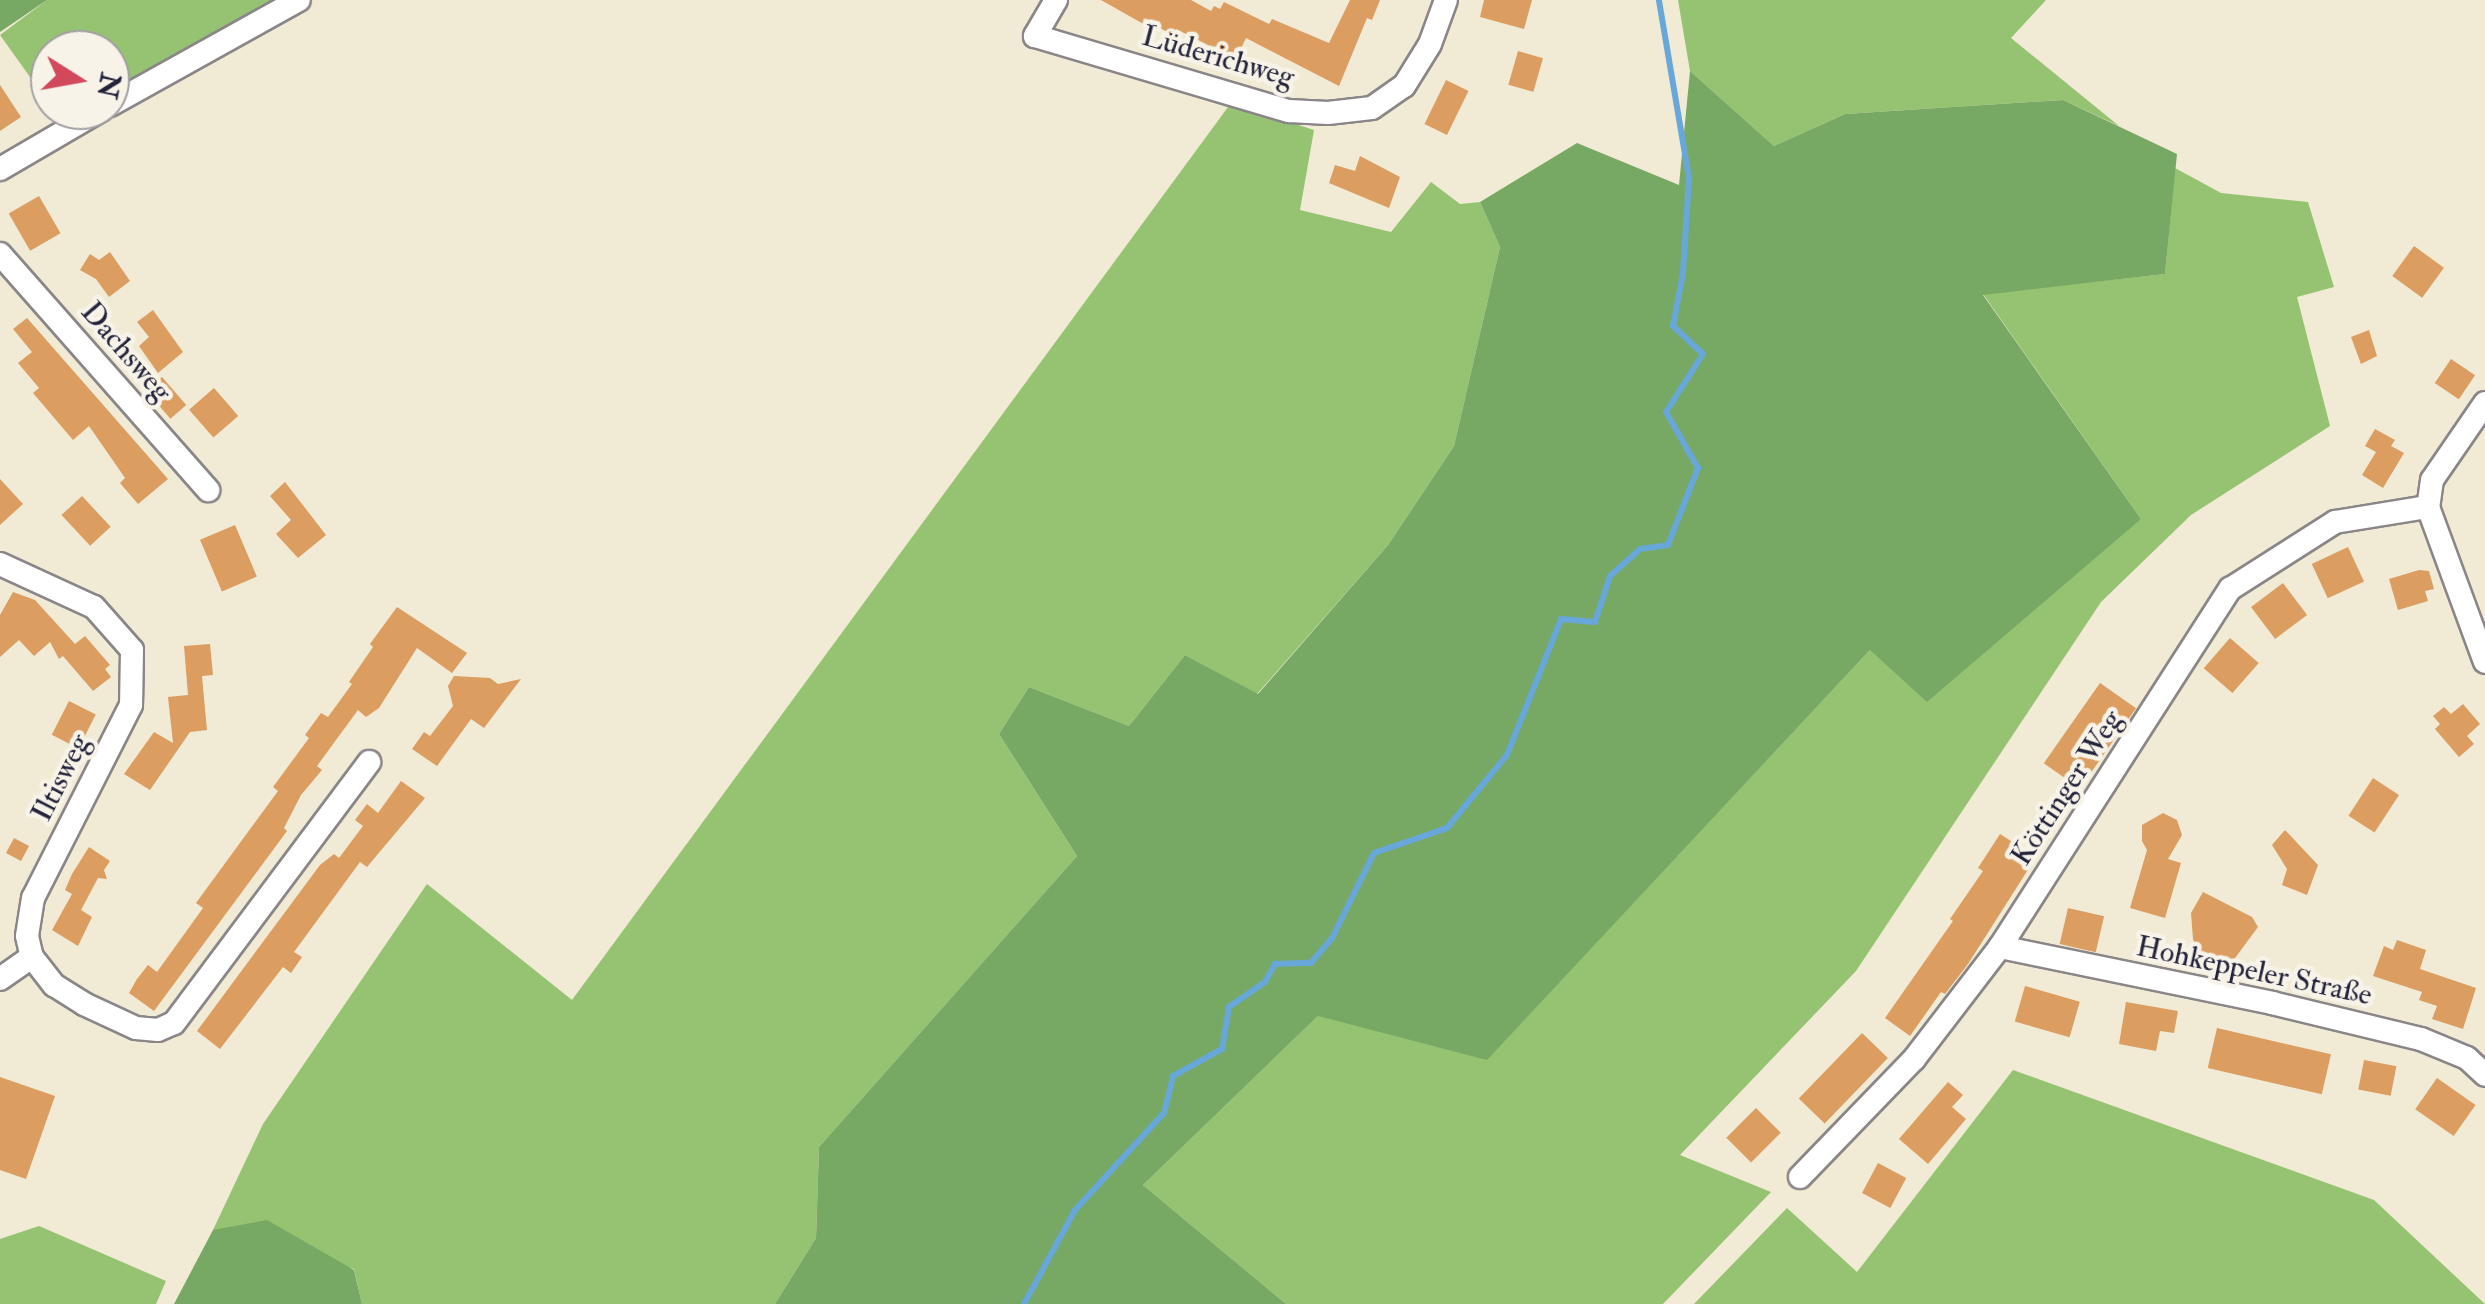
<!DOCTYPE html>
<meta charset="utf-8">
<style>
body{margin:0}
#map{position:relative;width:2485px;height:1304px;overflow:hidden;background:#f1ead4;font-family:"IM FELL Double Pica",serif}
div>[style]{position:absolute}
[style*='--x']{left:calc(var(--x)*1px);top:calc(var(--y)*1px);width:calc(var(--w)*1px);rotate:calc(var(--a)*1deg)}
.green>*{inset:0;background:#95c372}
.forest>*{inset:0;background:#78a964}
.stream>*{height:6px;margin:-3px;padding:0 3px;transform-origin:3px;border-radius:3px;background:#67a7da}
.building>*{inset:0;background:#db9d60;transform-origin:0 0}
.roads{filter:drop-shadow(2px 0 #8a8688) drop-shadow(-2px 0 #8a8688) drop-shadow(0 2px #8a8688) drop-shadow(0 -2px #8a8688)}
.minor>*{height:22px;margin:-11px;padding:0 11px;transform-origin:11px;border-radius:11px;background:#fff}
span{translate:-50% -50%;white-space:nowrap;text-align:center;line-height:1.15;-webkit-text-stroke:9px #f7f3e8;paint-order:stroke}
.street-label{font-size:30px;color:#22223b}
.north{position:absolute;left:30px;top:30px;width:100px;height:100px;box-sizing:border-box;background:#f7f3e8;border:2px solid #a29fa3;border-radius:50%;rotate:101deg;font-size:28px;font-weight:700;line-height:40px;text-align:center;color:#22223b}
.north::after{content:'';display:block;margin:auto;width:35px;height:45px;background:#d1495b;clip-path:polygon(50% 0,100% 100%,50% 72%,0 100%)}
</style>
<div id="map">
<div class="green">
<div style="clip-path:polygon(47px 0,272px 0,110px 90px,110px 50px,50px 50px,50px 105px,0 35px)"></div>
<div style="clip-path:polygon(1678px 0,2046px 0,2011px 38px,2119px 126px,2063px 100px,1845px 114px,1774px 146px,1690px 71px)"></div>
<div style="clip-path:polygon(1231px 103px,1314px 130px,1300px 210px,1391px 232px,1431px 182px,1460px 204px,1480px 202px,1500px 247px,1454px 446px,1388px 545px,1257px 694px,1185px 655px,1129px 726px,1029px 687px,999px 734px,1077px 856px,819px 1147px,816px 1238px,775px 1304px,362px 1304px,354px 1269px,213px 1230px,263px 1124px,427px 884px,572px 1000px)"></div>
<div style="clip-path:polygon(2175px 168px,2221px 193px,2308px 202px,2334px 287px,2297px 297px,2330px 426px,2191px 515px,2101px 602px,1856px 971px,1680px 1155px,1771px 1192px,1663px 1304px,1286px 1304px,1143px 1185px,1319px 1015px,1487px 1059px,1871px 649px,2141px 519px,1983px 294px,2165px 274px)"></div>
<div style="clip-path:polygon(2013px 1070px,2374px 1200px,2485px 1304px,1694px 1304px,1787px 1208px,1857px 1272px)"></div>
<div style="clip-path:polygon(39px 1226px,166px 1281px,156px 1304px,0 1304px,0 1239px)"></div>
</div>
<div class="forest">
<div style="clip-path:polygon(0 0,47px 0,0 32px)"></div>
<div style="clip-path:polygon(1690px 71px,1774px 146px,1845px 114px,2063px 100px,2177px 154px,2165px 274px,1983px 295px,2141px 519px,1927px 702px,1870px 650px,1487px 1060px,1318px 1016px,1143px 1185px,1286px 1304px,775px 1304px,816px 1238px,819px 1147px,1077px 856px,999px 734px,1029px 687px,1129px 726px,1185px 655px,1258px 694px,1388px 545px,1454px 446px,1500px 247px,1480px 202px,1577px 143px,1679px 185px)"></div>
<div style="clip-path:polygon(267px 1220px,354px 1270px,362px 1304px,174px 1304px,213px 1230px)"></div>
</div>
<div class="stream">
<div style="--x:1024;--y:1304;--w:107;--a:-61.5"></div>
<div style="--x:1075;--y:1210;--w:132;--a:-47.5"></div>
<div style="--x:1164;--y:1113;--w:38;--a:-76"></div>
<div style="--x:1173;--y:1076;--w:56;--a:-28.9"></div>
<div style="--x:1222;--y:1049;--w:43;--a:-80.5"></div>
<div style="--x:1229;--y:1007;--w:44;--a:-34.8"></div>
<div style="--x:1265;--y:982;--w:21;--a:-61"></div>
<div style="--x:1275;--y:964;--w:36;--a:-2"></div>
<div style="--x:1311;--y:963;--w:33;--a:-50"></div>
<div style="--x:1332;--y:938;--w:95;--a:-63.7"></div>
<div style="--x:1374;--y:853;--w:77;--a:-18.9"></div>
<div style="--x:1447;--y:828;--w:94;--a:-50.6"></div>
<div style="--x:1507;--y:755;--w:146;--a:-68.3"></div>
<div style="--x:1561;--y:619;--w:34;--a:5"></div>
<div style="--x:1595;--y:622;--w:48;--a:-71.9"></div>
<div style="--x:1610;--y:576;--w:40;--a:-42"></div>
<div style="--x:1640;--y:549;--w:28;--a:-8"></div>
<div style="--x:1668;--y:545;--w:83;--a:-68.7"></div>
<div style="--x:1698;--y:468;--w:64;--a:-119.7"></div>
<div style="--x:1666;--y:412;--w:69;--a:-57.5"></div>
<div style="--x:1703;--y:354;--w:41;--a:-137"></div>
<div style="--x:1673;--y:326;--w:54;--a:-79.3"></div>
<div style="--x:1683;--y:273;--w:95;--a:-86.4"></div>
<div style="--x:1689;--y:178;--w:181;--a:-99.6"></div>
</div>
<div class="building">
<div style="clip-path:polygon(1101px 0,1191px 0,1211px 11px,1214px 6px,1220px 9px,1224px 2px,1269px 24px,1272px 19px,1329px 43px,1350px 0,1380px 0,1372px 20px,1367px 18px,1339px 86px,1246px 38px,1236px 59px,1176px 29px,1173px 35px,1149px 22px,1147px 26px)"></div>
<div style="clip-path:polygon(1484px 0,1532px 0,1524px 29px,1480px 17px)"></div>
<div style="left:1518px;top:51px;width:26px;height:35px;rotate:16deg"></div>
<div style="left:1446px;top:80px;width:25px;height:49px;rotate:26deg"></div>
<div style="clip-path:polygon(0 85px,21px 117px,0 131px)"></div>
<div style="clip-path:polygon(1360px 156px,1400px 177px,1389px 208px,1329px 183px,1335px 165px,1355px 171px)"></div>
<div style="left:39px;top:196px;width:43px;height:35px;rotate:60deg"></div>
<div style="left:2414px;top:246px;width:37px;height:37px;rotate:36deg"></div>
<div style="clip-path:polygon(110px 252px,130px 281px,109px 297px,96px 279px,80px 270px,90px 254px,99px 260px)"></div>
<div style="clip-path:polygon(153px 310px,183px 352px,158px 373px,139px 346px,149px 337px,137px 322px)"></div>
<div style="clip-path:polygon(27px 318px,168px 479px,138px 504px,120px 483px,125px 478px,89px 426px,73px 440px,33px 393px,39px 388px,18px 363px,32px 352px,13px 329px)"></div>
<div style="clip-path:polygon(2369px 330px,2377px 356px,2361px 364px,2351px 337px)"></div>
<div style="left:2451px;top:359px;width:29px;height:29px;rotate:34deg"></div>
<div style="left:162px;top:377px;width:37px;height:21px;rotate:49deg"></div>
<div style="left:214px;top:388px;width:37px;height:33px;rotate:49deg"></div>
<div style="clip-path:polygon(2375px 429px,2395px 440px,2391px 446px,2404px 453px,2383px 488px,2362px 475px,2376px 452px,2365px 446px)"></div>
<div style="clip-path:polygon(0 479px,23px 504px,0 525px)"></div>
<div style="clip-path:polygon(285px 482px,326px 535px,298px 558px,276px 534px,291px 520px,270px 496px)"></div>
<div style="left:82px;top:496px;width:42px;height:28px;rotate:47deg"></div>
<div style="left:235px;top:525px;width:56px;height:38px;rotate:67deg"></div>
<div style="left:2348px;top:547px;width:38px;height:40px;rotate:65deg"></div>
<div style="clip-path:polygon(2419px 570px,2429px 571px,2434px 589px,2425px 591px,2428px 601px,2398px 610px,2389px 579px)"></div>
<div style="left:2283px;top:583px;width:40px;height:40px;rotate:53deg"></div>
<div style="clip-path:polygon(13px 592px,35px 600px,75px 644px,85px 636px,110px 665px,105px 669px,111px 677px,93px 691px,63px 656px,59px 659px,50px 642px,34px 656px,19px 640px,0 657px,0 615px)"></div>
<div style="clip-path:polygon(397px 607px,467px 653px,452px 673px,417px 648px,379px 708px,366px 717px,358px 710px,317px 766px,322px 770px,301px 795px,284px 828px,287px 831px,154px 1011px,129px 993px,137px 979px,148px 965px,157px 972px,203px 908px,196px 903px,278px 791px,273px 787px,309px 738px,305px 735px,321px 713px,328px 717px,352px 684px,349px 682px,373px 647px,370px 644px)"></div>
<div style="left:2230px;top:638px;width:38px;height:40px;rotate:41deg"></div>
<div style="clip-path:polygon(210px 644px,213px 675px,202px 676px,207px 730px,190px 732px,150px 790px,124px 774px,154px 732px,173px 743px,168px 697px,188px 695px,184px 646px)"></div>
<div style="clip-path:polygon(454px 676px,490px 678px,498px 684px,521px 679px,484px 728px,471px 719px,437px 766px,412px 749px,424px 732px,430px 736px,453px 706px,448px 686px)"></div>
<div style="left:2100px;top:683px;width:44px;height:98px;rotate:35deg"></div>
<div style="left:69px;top:701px;width:30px;height:38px;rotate:27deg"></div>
<div style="clip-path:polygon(2463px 704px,2480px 724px,2467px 736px,2474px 744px,2459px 757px,2435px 729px,2440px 724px,2433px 716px,2444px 707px,2451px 714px)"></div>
<div style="left:2373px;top:778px;width:31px;height:45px;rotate:33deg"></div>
<div style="clip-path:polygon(401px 781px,425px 798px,367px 867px,360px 862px,294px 952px,302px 957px,291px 973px,283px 967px,220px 1049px,197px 1031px,320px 865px,334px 854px,339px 858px,363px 826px,355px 820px,367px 804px,378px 813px)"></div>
<div style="clip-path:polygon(2163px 813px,2177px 820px,2182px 835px,2168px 859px,2181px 863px,2165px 918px,2130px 908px,2147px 850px,2142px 841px,2142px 825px)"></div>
<div style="clip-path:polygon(2285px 830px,2318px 865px,2307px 895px,2282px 885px,2287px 869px,2272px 845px)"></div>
<div style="clip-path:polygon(2000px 834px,2036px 857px,1968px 964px,1945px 994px,1941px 992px,1910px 1036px,1885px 1018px,1953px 921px,1950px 919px,1983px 871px,1978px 868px)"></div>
<div style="left:14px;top:838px;width:17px;height:17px;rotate:28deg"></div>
<div style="clip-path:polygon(89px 847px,110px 861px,104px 870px,107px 879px,98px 878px,81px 910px,92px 917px,78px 946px,52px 930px,72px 894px,65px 890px,72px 874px)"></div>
<div style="clip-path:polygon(2203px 892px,2252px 917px,2258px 927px,2221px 977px,2208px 970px,2193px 939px,2191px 913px)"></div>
<div style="left:2068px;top:908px;width:37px;height:37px;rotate:13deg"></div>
<div style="clip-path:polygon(2397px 940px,2426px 950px,2420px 969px,2476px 988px,2463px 1029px,2432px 1019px,2437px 1006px,2419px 1000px,2422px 992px,2373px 976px,2384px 946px,2393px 950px)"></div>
<div style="left:2025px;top:986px;width:57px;height:37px;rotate:16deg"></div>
<div style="clip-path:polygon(2126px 1002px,2178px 1011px,2174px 1033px,2160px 1031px,2156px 1051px,2119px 1044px)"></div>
<div style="left:2217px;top:1028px;width:117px;height:41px;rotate:13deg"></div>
<div style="left:1862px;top:1033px;width:36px;height:91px;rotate:44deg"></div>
<div style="left:2364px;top:1060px;width:33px;height:30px;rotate:11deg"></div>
<div style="clip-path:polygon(0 1077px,55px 1096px,26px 1179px,0 1170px)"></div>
<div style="left:2437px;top:1078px;width:47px;height:38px;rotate:35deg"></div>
<div style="clip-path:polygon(1948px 1082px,1963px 1095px,1952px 1107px,1966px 1119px,1928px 1164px,1899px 1139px)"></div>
<div style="left:1756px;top:1108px;width:35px;height:42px;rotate:45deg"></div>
<div style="left:1878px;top:1163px;width:32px;height:34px;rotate:28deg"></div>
</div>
<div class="roads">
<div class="minor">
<div style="--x:1056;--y:0;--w:42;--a:120.3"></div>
<div style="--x:1035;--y:36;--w:265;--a:16.5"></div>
<div style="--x:1289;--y:111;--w:39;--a:3"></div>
<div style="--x:1328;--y:113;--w:44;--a:-6.5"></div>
<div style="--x:1372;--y:108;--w:39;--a:-35"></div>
<div style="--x:1404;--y:86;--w:49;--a:-58.2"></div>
<div style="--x:1430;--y:44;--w:47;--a:-70"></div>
<div style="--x:110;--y:105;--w:216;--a:-29.1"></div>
<div style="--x:0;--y:169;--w:117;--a:-30.3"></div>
<div style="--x:0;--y:254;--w:315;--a:48.6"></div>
<div style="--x:2485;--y:403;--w:93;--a:124.5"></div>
<div style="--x:2432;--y:480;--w:27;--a:98"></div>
<div style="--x:2428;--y:507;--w:165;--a:69.8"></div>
<div style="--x:0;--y:564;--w:103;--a:24.6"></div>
<div style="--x:94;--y:607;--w:57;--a:48.5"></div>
<div style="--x:132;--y:650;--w:55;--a:91"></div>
<div style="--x:131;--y:705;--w:216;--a:116.9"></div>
<div style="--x:33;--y:898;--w:38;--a:99"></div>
<div style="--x:27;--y:936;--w:22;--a:77"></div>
<div style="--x:32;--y:957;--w:36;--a:52"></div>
<div style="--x:54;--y:985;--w:36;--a:32"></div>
<div style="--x:84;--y:1004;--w:57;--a:24.8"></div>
<div style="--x:136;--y:1028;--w:22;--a:5"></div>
<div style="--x:158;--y:1030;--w:17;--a:-24"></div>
<div style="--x:174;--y:1023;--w:326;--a:-53.2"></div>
<div style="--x:2000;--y:947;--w:278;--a:11.6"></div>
<div style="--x:2272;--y:1003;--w:153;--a:13.6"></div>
<div style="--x:2421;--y:1039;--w:50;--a:22.4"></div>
<div style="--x:2467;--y:1058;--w:25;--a:43"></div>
<div style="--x:0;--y:979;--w:39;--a:-35"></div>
<div style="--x:1800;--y:1177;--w:164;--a:-46"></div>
<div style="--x:1914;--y:1059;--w:141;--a:-52.5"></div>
<div style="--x:2000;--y:947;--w:426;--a:-57.3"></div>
<div style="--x:2230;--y:589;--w:125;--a:-32.5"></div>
<div style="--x:2335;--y:522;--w:94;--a:-9.2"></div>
</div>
</div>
<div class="street-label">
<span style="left:1218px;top:57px;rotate:16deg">Lüderichweg</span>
<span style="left:126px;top:352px;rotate:49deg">Dachsweg</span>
<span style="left:61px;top:778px;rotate:-63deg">Iltisweg</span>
<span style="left:2067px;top:788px;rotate:-57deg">Köttinger Weg</span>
<span style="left:2254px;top:971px;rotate:12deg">Hohkeppeler Straße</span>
</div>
<div class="north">N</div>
</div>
